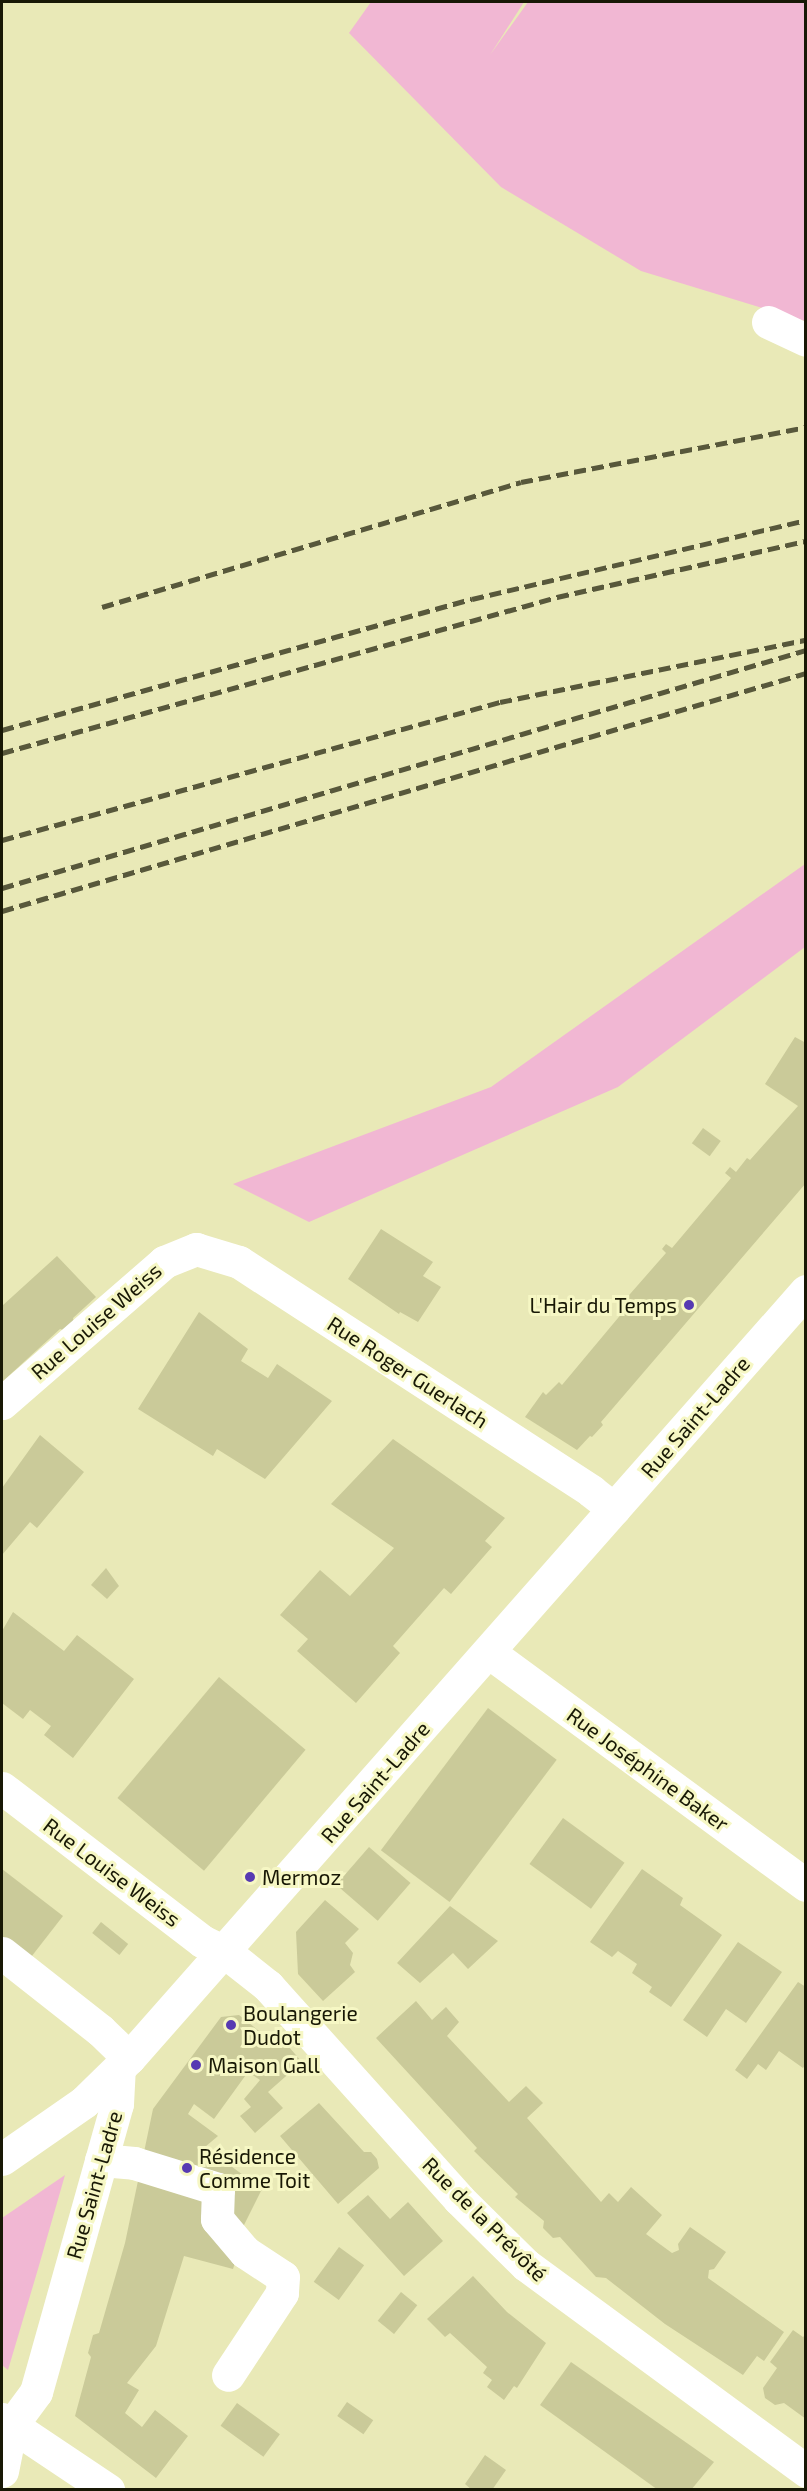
<!DOCTYPE html>
<meta charset="utf-8">
<style>
body{margin:0}
#map{position:relative;width:807px;height:2491px;overflow:hidden;background:#e9e9b7;font-family:"Exo 2",sans-serif}
div>[style]{position:absolute}
[style*='--x']{left:calc(var(--x)*1px);top:calc(var(--y)*1px);width:calc(var(--w)*1px);rotate:calc(var(--a)*1deg)}
.green>*{inset:0;background:#f1b7d3}
.building>*{inset:0;background:#caca99;transform-origin:0 0}
.minor>*{height:33px;margin:-16.5px;padding:0 16.5px;transform-origin:16.5px;border-radius:16.5px;background:#fff}
.rail>*{height:4.5px;margin-top:-2.25px;transform-origin:0;background:repeating-linear-gradient(90deg,#58583b 0 12px,transparent 0 18px)}
.dots>*{width:16px;height:16px;translate:-50% -50%;box-sizing:border-box;border:3px solid #f6f7c4;border-radius:50%}
span{translate:-50% -50%;white-space:nowrap;text-align:center;line-height:1.15;-webkit-text-stroke:6px #f6f7c4;paint-order:stroke}
.poi-label{font-size:21px;color:#181805}
.right{translate:-100% -50%;text-align:right}
.left{translate:0 -50%;text-align:left}
.street-label{font-size:21px;color:#181805}
.frame{position:absolute;inset:0;border:3px solid #181805;pointer-events:none}
</style>
<div id="map">
<div class="green">
<div style="clip-path:polygon(371px 2px,524px 2px,490px 55px,528px 2px,805px 2px,805px 321px,641px 271px,501px 187px,349px 33px)"></div>
<div style="clip-path:polygon(805px 864px,805px 947px,618px 1087px,309px 1222px,233px 1184px,491px 1087px)"></div>
<div style="clip-path:polygon(65px 2175px,38px 2269px,8px 2370px,2px 2365px,2px 2218px)"></div>
</div>
<div class="building">
<div style="clip-path:polygon(795px 1037px,806px 1043px,806px 1183px,601px 1422px,603px 1425px,592px 1437px,590px 1436px,577px 1450px,525px 1417px,543px 1392px,546px 1395px,559px 1382px,562px 1385px,628px 1306px,623px 1302px,666px 1253px,662px 1249px,666px 1244px,672px 1248px,731px 1178px,725px 1173px,730px 1167px,736px 1172px,747px 1158px,750px 1160px,798px 1106px,765px 1084px)"></div>
<div style="left:703px;top:1128px;width:22px;height:19px;rotate:36deg"></div>
<div style="clip-path:polygon(381px 1229px,433px 1262px,423px 1276px,441px 1287px,418px 1322px,400px 1312px,399px 1314px,348px 1279px)"></div>
<div style="clip-path:polygon(57px 1256px,96px 1297px,73px 1318px,74px 1323px,66px 1331px,60px 1329px,2px 1382px,2px 1306px)"></div>
<div style="clip-path:polygon(199px 1312px,248px 1349px,241px 1361px,268px 1378px,277px 1364px,332px 1401px,265px 1479px,217px 1449px,213px 1456px,138px 1409px)"></div>
<div style="clip-path:polygon(40px 1435px,84px 1472px,37px 1528px,30px 1522px,2px 1555px,2px 1488px)"></div>
<div style="clip-path:polygon(393px 1439px,505px 1518px,485px 1541px,492px 1547px,451px 1594px,444px 1588px,393px 1646px,400px 1653px,356px 1703px,297px 1651px,308px 1639px,280px 1615px,320px 1570px,350px 1596px,394px 1548px,331px 1504px)"></div>
<div style="clip-path:polygon(106px 1568px,119px 1586px,107px 1599px,91px 1585px)"></div>
<div style="clip-path:polygon(13px 1612px,64px 1651px,77px 1635px,134px 1679px,73px 1758px,44px 1735px,51px 1726px,30px 1710px,23px 1719px,2px 1703px,2px 1631px)"></div>
<div style="left:219px;top:1677px;width:113px;height:158px;rotate:40deg"></div>
<div style="left:488px;top:1708px;width:86px;height:178px;rotate:37deg"></div>
<div style="left:563px;top:1818px;width:76px;height:57px;rotate:36deg"></div>
<div style="left:369px;top:1847px;width:55px;height:50px;rotate:41deg"></div>
<div style="clip-path:polygon(2px 1869px,63px 1916px,28px 1961px,2px 1941px)"></div>
<div style="clip-path:polygon(642px 1869px,683px 1898px,680px 1905px,722px 1935px,671px 2007px,649px 1992px,652px 1987px,632px 1973px,637px 1964px,618px 1951px,612px 1957px,590px 1942px)"></div>
<div style="clip-path:polygon(325px 1900px,359px 1929px,345px 1943px,353px 1953px,350px 1965px,355px 1972px,323px 2001px,298px 1974px,296px 1932px)"></div>
<div style="clip-path:polygon(450px 1906px,498px 1941px,468px 1969px,453px 1953px,420px 1983px,397px 1963px)"></div>
<div style="left:101px;top:1922px;width:35px;height:14px;rotate:39deg"></div>
<div style="clip-path:polygon(738px 1942px,782px 1972px,746px 2023px,726px 2009px,707px 2037px,683px 2020px)"></div>
<div style="clip-path:polygon(798px 1982px,806px 1987px,806px 2064px,803px 2068px,779px 2051px,766px 2070px,758px 2064px,747px 2079px,735px 2070px)"></div>
<div style="clip-path:polygon(416px 2001px,432px 2020px,446px 2007px,459px 2022px,447px 2036px,509px 2102px,526px 2086px,543px 2103px,527px 2118px,601px 2202px,609px 2193px,618px 2202px,631px 2187px,662px 2215px,646px 2234px,672px 2253px,679px 2250px,678px 2244px,690px 2227px,726px 2252px,714px 2269px,709px 2270px,708px 2278px,784px 2332px,764px 2361px,757px 2356px,743px 2375px,665px 2324px,606px 2278px,596px 2277px,560px 2237px,553px 2238px,543px 2228px,544px 2221px,515px 2197px,518px 2194px,474px 2151px,477px 2148px,376px 2038px)"></div>
<div style="clip-path:polygon(239px 2015px,269px 2039px,275px 2031px,302px 2062px,268px 2092px,283px 2108px,255px 2133px,240px 2116px,251px 2107px,244px 2099px,260px 2080px,248px 2072px,214px 2119px,194px 2104px,188px 2114px,218px 2136px,205px 2147px,262px 2189px,240px 2233px,244px 2234px,233px 2269px,184px 2256px,156px 2346px,127px 2383px,139px 2390px,125px 2413px,142px 2427px,155px 2410px,188px 2436px,156px 2478px,75px 2416px,91px 2357px,88px 2353px,93px 2335px,99px 2333px,125px 2243px,153px 2109px,221px 2017px)"></div>
<div style="clip-path:polygon(319px 2103px,364px 2152px,371px 2152px,377px 2159px,379px 2168px,338px 2204px,280px 2136px)"></div>
<div style="clip-path:polygon(368px 2195px,390px 2219px,408px 2202px,443px 2241px,404px 2276px,347px 2213px)"></div>
<div style="left:339px;top:2247px;width:31px;height:43px;rotate:36deg"></div>
<div style="clip-path:polygon(473px 2276px,507px 2312px,546px 2343px,517px 2388px,514px 2386px,504px 2400px,487px 2387px,492px 2380px,483px 2373px,487px 2367px,450px 2333px,445px 2337px,427px 2319px)"></div>
<div style="left:401px;top:2292px;width:21px;height:37px;rotate:39deg"></div>
<div style="clip-path:polygon(793px 2330px,803px 2337px,806px 2334px,806px 2419px,784px 2403px,775px 2405px,765px 2398px,763px 2388px,777px 2368px,770px 2362px)"></div>
<div style="clip-path:polygon(571px 2362px,714px 2462px,691px 2490px,658px 2490px,540px 2405px)"></div>
<div style="left:347px;top:2402px;width:32px;height:17px;rotate:35deg"></div>
<div style="left:237px;top:2403px;width:53px;height:28px;rotate:36deg"></div>
<div style="clip-path:polygon(485px 2455px,506px 2470px,492px 2490px,472px 2490px,465px 2484px)"></div>
</div>
<div class="minor">
<div style="--x:768;--y:322;--w:42;--a:25.3"></div>
<div style="--x:2;--y:1403;--w:215;--a:-41"></div>
<div style="--x:164;--y:1262;--w:35;--a:-22"></div>
<div style="--x:196;--y:1249;--w:45;--a:16.8"></div>
<div style="--x:239;--y:1262;--w:420;--a:33"></div>
<div style="--x:591;--y:1491;--w:29;--a:38"></div>
<div style="--x:490;--y:1653;--w:392;--a:36.3"></div>
<div style="--x:2;--y:1788;--w:252;--a:37.4"></div>
<div style="--x:202;--y:1941;--w:25;--a:26"></div>
<div style="--x:225;--y:1952;--w:55;--a:38.3"></div>
<div style="--x:268;--y:1986;--w:286;--a:48.1"></div>
<div style="--x:459;--y:2199;--w:94;--a:44.6"></div>
<div style="--x:526;--y:2265;--w:348;--a:36.3"></div>
<div style="--x:2;--y:1953;--w:125;--a:38.2"></div>
<div style="--x:100;--y:2030;--w:40;--a:44"></div>
<div style="--x:2;--y:2159;--w:100;--a:-34.8"></div>
<div style="--x:84;--y:2102;--w:63;--a:-44.4"></div>
<div style="--x:129;--y:2058;--w:1023;--a:-48.57"></div>
<div style="--x:101;--y:2160;--w:33;--a:5"></div>
<div style="--x:134;--y:2163;--w:88;--a:17.2"></div>
<div style="--x:218;--y:2189;--w:30;--a:92"></div>
<div style="--x:217;--y:2219;--w:43;--a:49.7"></div>
<div style="--x:245;--y:2252;--w:45;--a:33.3"></div>
<div style="--x:283;--y:2277;--w:16;--a:94"></div>
<div style="--x:282;--y:2293;--w:98;--a:123.4"></div>
<div style="--x:2;--y:2419;--w:128;--a:33.8"></div>
<div style="--x:2;--y:2471;--w:46;--a:-78.7"></div>
<div style="--x:11;--y:2426;--w:42;--a:-53.7"></div>
<div style="--x:36;--y:2392;--w:299;--a:-74.3"></div>
<div style="--x:117;--y:2104;--w:35;--a:-87"></div>
</div>
<div class="rail">
<div style="--x:102;--y:607;--w:437;--a:-16.6"></div>
<div style="--x:521;--y:482;--w:290;--a:-10.9"></div>
<div style="--x:2;--y:730;--w:488;--a:-15.6"></div>
<div style="--x:472;--y:599;--w:343;--a:-13.3"></div>
<div style="--x:2;--y:753;--w:577;--a:-15.7"></div>
<div style="--x:557;--y:597;--w:255;--a:-12.7"></div>
<div style="--x:2;--y:840;--w:517;--a:-15.49"></div>
<div style="--x:500;--y:702;--w:312;--a:-11.5"></div>
<div style="--x:2;--y:888;--w:838;--a:-16.49"></div>
<div style="--x:2;--y:911;--w:838;--a:-16.49"></div>
</div>
<div class="dots">
<div style="left:689px;top:1305px;background:#573ab2"></div>
<div style="left:250px;top:1877px;background:#573ab2"></div>
<div style="left:231px;top:2025px;background:#573ab2"></div>
<div style="left:196px;top:2065px;background:#573ab2"></div>
<div style="left:187px;top:2168px;background:#573ab2"></div>
</div>
<div class="poi-label">
<span class="right" style="left:677px;top:1305px">L'Hair du Temps</span>
<span class="left" style="left:262px;top:1877px">Mermoz</span>
<span class="left" style="left:243px;top:2025px">Boulangerie<br>Dudot</span>
<span class="left" style="left:208px;top:2065px">Maison Gall</span>
<span class="left" style="left:199px;top:2168px">Résidence<br>Comme Toit</span>
</div>
<div class="street-label">
<span style="left:96px;top:1321px;rotate:-41deg">Rue Louise Weiss</span>
<span style="left:408px;top:1372px;rotate:33deg">Rue Roger Guerlach</span>
<span style="left:695px;top:1417px;rotate:-49deg">Rue Saint-Ladre</span>
<span style="left:648px;top:1769px;rotate:36deg">Rue Joséphine Baker</span>
<span style="left:375px;top:1782px;rotate:-49deg">Rue Saint-Ladre</span>
<span style="left:112px;top:1872px;rotate:37deg">Rue Louise Weiss</span>
<span style="left:94px;top:2185px;rotate:-74deg">Rue Saint-Ladre</span>
<span style="left:485px;top:2219px;rotate:45deg">Rue de la Prévôté</span>
</div>
<div class="frame"></div>
</div>
